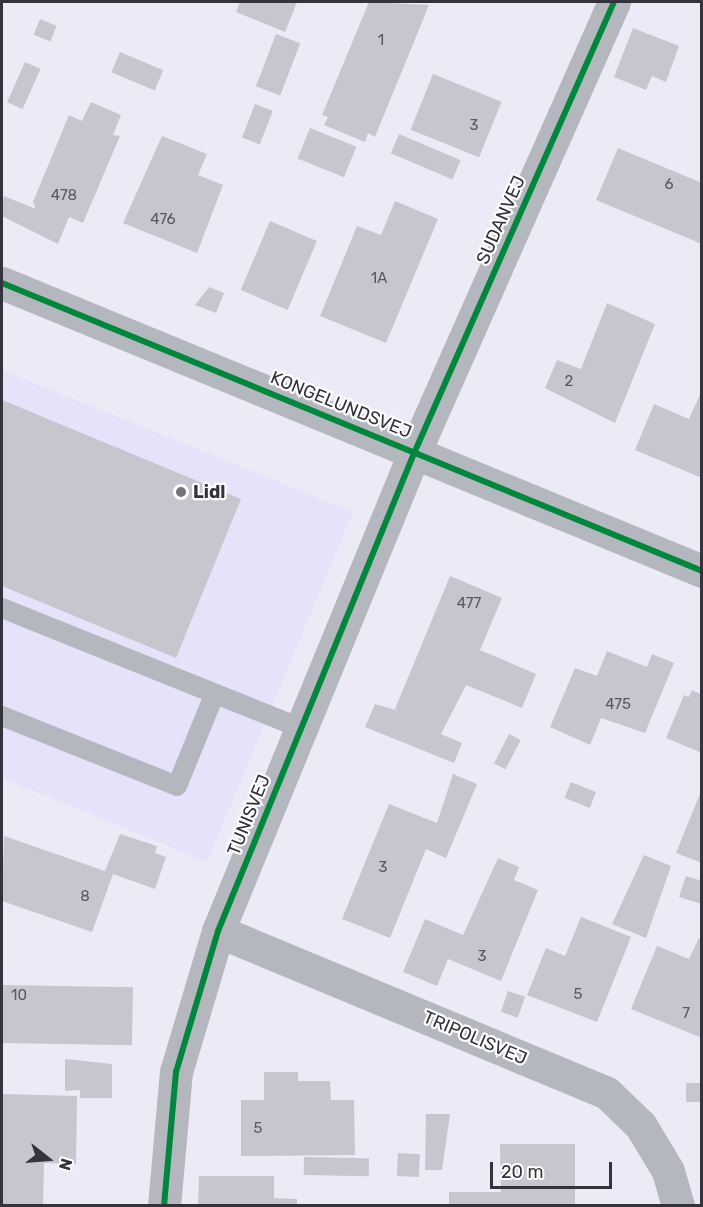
<!DOCTYPE html>
<style>
body{margin:0}
#map{position:relative;width:703px;height:1207px;overflow:hidden;background:#eceaf6;font-family:Rubik,sans-serif}
div>[style]{position:absolute}
[style*='--x']{left:calc(var(--x)*1px);top:calc(var(--y)*1px);width:calc(var(--w)*1px);rotate:calc(var(--a)*1deg)}
.built>*{inset:0;background:#e6e2f9}
.building>*{inset:0;background:#c9c5ce;transform-origin:0 0}
.service>*{height:20px;margin:-10px;padding:0 10px;transform-origin:10px;border-radius:10px;background:#b4b7be}
.minor>*{height:33px;margin:-16.5px;padding:0 16.5px;transform-origin:16.5px;border-radius:16.5px;background:#b4b7be}
.tertiary>*{height:33px;margin:-16.5px;padding:0 16.5px;transform-origin:16.5px;border-radius:16.5px;background:#b4b7be}
.cycleway>*{height:6px;margin:-3px;padding:0 3px;transform-origin:3px;border-radius:3px;background:#00873e}
.dots>*{width:16px;height:16px;translate:-50% -50%;box-sizing:border-box;border:3px solid #fff;border-radius:50%}
span{translate:-50% -50%;white-space:nowrap;text-align:center;line-height:1.15;-webkit-text-stroke:4.5px #fff;paint-order:stroke}
.number-label{font-size:15px;color:#595760}
.number-label span{-webkit-text-stroke-width:0}
.street-label{font-size:18px;color:#34323b}
.poi-label{font-size:18px;color:#34323b;font-weight:700}
.left{translate:0 -50%;text-align:left}
.frame{position:absolute;inset:0;border:3px solid #34323b;pointer-events:none}
.north{position:absolute;left:18px;top:1129px;width:60px;height:60px;-webkit-text-stroke:4px #fff;paint-order:stroke;rotate:107deg;font-size:16px;font-weight:700;line-height:24px;text-align:center;color:#34323b}
.north::after{content:'';display:block;margin:auto;width:21px;height:27px;background:#34323b;clip-path:polygon(50% 0,100% 100%,50% 72%,0 100%)}
.scale{position:absolute;left:490px;top:1162px;width:122px;height:27px;box-sizing:border-box;border:3px solid #34323b;border-top:0;padding-left:8px;font-size:18px;line-height:21px;white-space:nowrap;color:#34323b;-webkit-text-stroke:4px #fff;paint-order:stroke}
</style>
<div id="map">
<div class="built">
<div style="clip-path:polygon(2px 370px,353px 512px,207px 862px,2px 778px)"></div>
</div>
<div class="building">
<div style="clip-path:polygon(240px 2px,297px 2px,285px 32px,236px 12px)"></div>
<div style="clip-path:polygon(369px 2px,429px 5px,375px 137px,368px 133px,365px 142px,324px 125px,328px 117px,322px 115px)"></div>
<div style="left:40px;top:19px;width:18px;height:17px;rotate:22deg"></div>
<div style="clip-path:polygon(633px 28px,679px 46px,666px 82px,652px 76px,646px 90px,614px 77px)"></div>
<div style="left:276px;top:34px;width:26px;height:56px;rotate:21deg"></div>
<div style="left:120px;top:52px;width:47px;height:22px;rotate:23deg"></div>
<div style="left:25px;top:62px;width:17px;height:44px;rotate:24deg"></div>
<div style="left:433px;top:74px;width:74px;height:60px;rotate:22deg"></div>
<div style="clip-path:polygon(91px 102px,121px 115px,113px 135px,120px 136px,83px 223px,69px 217px,58px 244px,2px 216px,2px 202px,4px 196px,36px 209px,33px 202px,69px 115px,82px 121px)"></div>
<div style="left:255px;top:104px;width:19px;height:36px;rotate:21deg"></div>
<div style="left:310px;top:128px;width:50px;height:33px;rotate:22deg"></div>
<div style="left:399px;top:134px;width:67px;height:21px;rotate:23deg"></div>
<div style="clip-path:polygon(162px 136px,207px 154px,198px 175px,223px 185px,197px 253px,123px 223px)"></div>
<div style="clip-path:polygon(618px 148px,702px 183px,702px 244px,596px 200px)"></div>
<div style="clip-path:polygon(395px 201px,438px 219px,386px 343px,320px 316px,357px 226px,381px 235px)"></div>
<div style="left:270px;top:221px;width:51px;height:75px;rotate:23deg"></div>
<div style="clip-path:polygon(209px 287px,224px 293px,216px 313px,195px 305px)"></div>
<div style="clip-path:polygon(607px 303px,655px 324px,615px 423px,545px 388px,557px 360px,581px 369px)"></div>
<div style="clip-path:polygon(702px 390px,702px 478px,635px 450px,654px 404px,689px 419px)"></div>
<div style="clip-path:polygon(2px 400px,241px 499px,176px 658px,2px 586px)"></div>
<div style="clip-path:polygon(450px 576px,502px 598px,480px 650px,536px 674px,522px 708px,466px 685px,441px 734px,462px 743px,454px 763px,365px 727px,375px 704px,399px 711px,395px 709px)"></div>
<div style="clip-path:polygon(607px 651px,647px 667px,652px 654px,674px 663px,645px 733px,601px 718px,590px 745px,550px 727px,575px 668px,597px 676px)"></div>
<div style="clip-path:polygon(692px 690px,702px 695px,702px 753px,666px 738px,684px 695px,689px 697px)"></div>
<div style="left:509px;top:734px;width:13px;height:33px;rotate:27deg"></div>
<div style="clip-path:polygon(453px 774px,477px 784px,446px 858px,426px 849px,390px 938px,342px 919px,389px 804px,437px 823px)"></div>
<div style="left:571px;top:782px;width:27px;height:17px;rotate:22deg"></div>
<div style="clip-path:polygon(701px 791px,702px 791px,702px 863px,676px 853px)"></div>
<div style="clip-path:polygon(120px 834px,157px 846px,155px 853px,166px 857px,155px 889px,113px 874px,92px 932px,2px 901px,4px 836px,105px 871px)"></div>
<div style="clip-path:polygon(644px 855px,671px 866px,646px 938px,612px 924px)"></div>
<div style="clip-path:polygon(498px 858px,519px 867px,514px 880px,538px 890px,501px 981px,448px 959px,437px 986px,403px 972px,425px 919px,463px 935px)"></div>
<div style="clip-path:polygon(686px 876px,702px 881px,702px 904px,679px 897px)"></div>
<div style="clip-path:polygon(581px 917px,631px 937px,597px 1022px,527px 995px,546px 948px,565px 956px)"></div>
<div style="clip-path:polygon(699px 938px,702px 940px,702px 1038px,631px 1009px,657px 946px,689px 959px)"></div>
<div style="left:2px;top:985px;width:131px;height:58px;rotate:1deg"></div>
<div style="left:508px;top:991px;width:18px;height:22px;rotate:19deg"></div>
<div style="clip-path:polygon(65px 1059px,112px 1064px,112px 1098px,80px 1098px,80px 1090px,65px 1091px)"></div>
<div style="clip-path:polygon(264px 1072px,298px 1072px,298px 1081px,330px 1081px,331px 1100px,354px 1100px,355px 1155px,241px 1156px,241px 1100px,264px 1100px)"></div>
<div style="left:702px;top:1083px;width:19px;height:16px;rotate:90deg"></div>
<div style="clip-path:polygon(2px 1094px,77px 1096px,76px 1164px,44px 1163px,43px 1206px,2px 1206px)"></div>
<div style="clip-path:polygon(426px 1114px,450px 1114px,442px 1170px,425px 1170px)"></div>
<div style="clip-path:polygon(500px 1144px,575px 1144px,575px 1206px,449px 1206px,449px 1192px,501px 1192px)"></div>
<div style="left:398px;top:1153px;width:22px;height:23px;rotate:3deg"></div>
<div style="left:304px;top:1157px;width:65px;height:18px;rotate:1deg"></div>
<div style="clip-path:polygon(199px 1176px,274px 1176px,274px 1198px,297px 1199px,297px 1206px,198px 1206px)"></div>
</div>
<div class="service">
<div style="--x:2;--y:608;--w:322;--a:21.9"></div>
<div style="--x:2;--y:716;--w:188;--a:21.8"></div>
<div style="--x:177;--y:786;--w:100;--a:-67.8"></div>
</div>
<div class="minor">
<div style="--x:218;--y:931;--w:421;--a:22.6"></div>
<div style="--x:607;--y:1093;--w:47;--a:44.1"></div>
<div style="--x:641;--y:1126;--w:52;--a:59"></div>
<div style="--x:668;--y:1171;--w:36;--a:74"></div>
<div style="--x:164;--y:1206;--w:135;--a:-84.9"></div>
<div style="--x:176;--y:1072;--w:147;--a:-73.4"></div>
<div style="--x:218;--y:931;--w:519;--a:-67.69"></div>
<div style="--x:415;--y:451;--w:491;--a:-66.1"></div>
</div>
<div class="tertiary">
<div style="--x:2;--y:283;--w:757;--a:22.36"></div>
</div>
<div class="cycleway">
<div style="--x:2;--y:283;--w:757;--a:22.36"></div>
<div style="--x:164;--y:1206;--w:135;--a:-84.9"></div>
<div style="--x:176;--y:1072;--w:147;--a:-73.4"></div>
<div style="--x:218;--y:931;--w:519;--a:-67.69"></div>
<div style="--x:415;--y:451;--w:491;--a:-66.1"></div>
</div>
<div class="dots">
<div style="left:181px;top:492px;background:#74727c"></div>
</div>
<div class="number-label">
<span style="left:381px;top:41px">1</span>
<span style="left:474px;top:126px">3</span>
<span style="left:669px;top:185px">6</span>
<span style="left:64px;top:196px">478</span>
<span style="left:163px;top:220px">476</span>
<span style="left:379px;top:279px">1A</span>
<span style="left:569px;top:382px">2</span>
<span style="left:469px;top:604px">477</span>
<span style="left:618px;top:705px">475</span>
<span style="left:383px;top:868px">3</span>
<span style="left:85px;top:897px">8</span>
<span style="left:482px;top:957px">3</span>
<span style="left:578px;top:995px">5</span>
<span style="left:19px;top:996px">10</span>
<span style="left:686px;top:1014px">7</span>
<span style="left:258px;top:1129px">5</span>
</div>
<div class="street-label">
<span style="left:501px;top:220px;rotate:-66deg">SUDANVEJ</span>
<span style="left:341px;top:405px;rotate:22deg">KONGELUNDSVEJ</span>
<span style="left:249px;top:815px;rotate:-68deg">TUNISVEJ</span>
<span style="left:475px;top:1038px;rotate:23deg">TRIPOLISVEJ</span>
</div>
<div class="poi-label">
<span class="left" style="left:193px;top:492px">Lidl</span>
</div>
<div class="frame"></div>
<div class="north">N</div>
<div class="scale">20 m</div>
</div>
